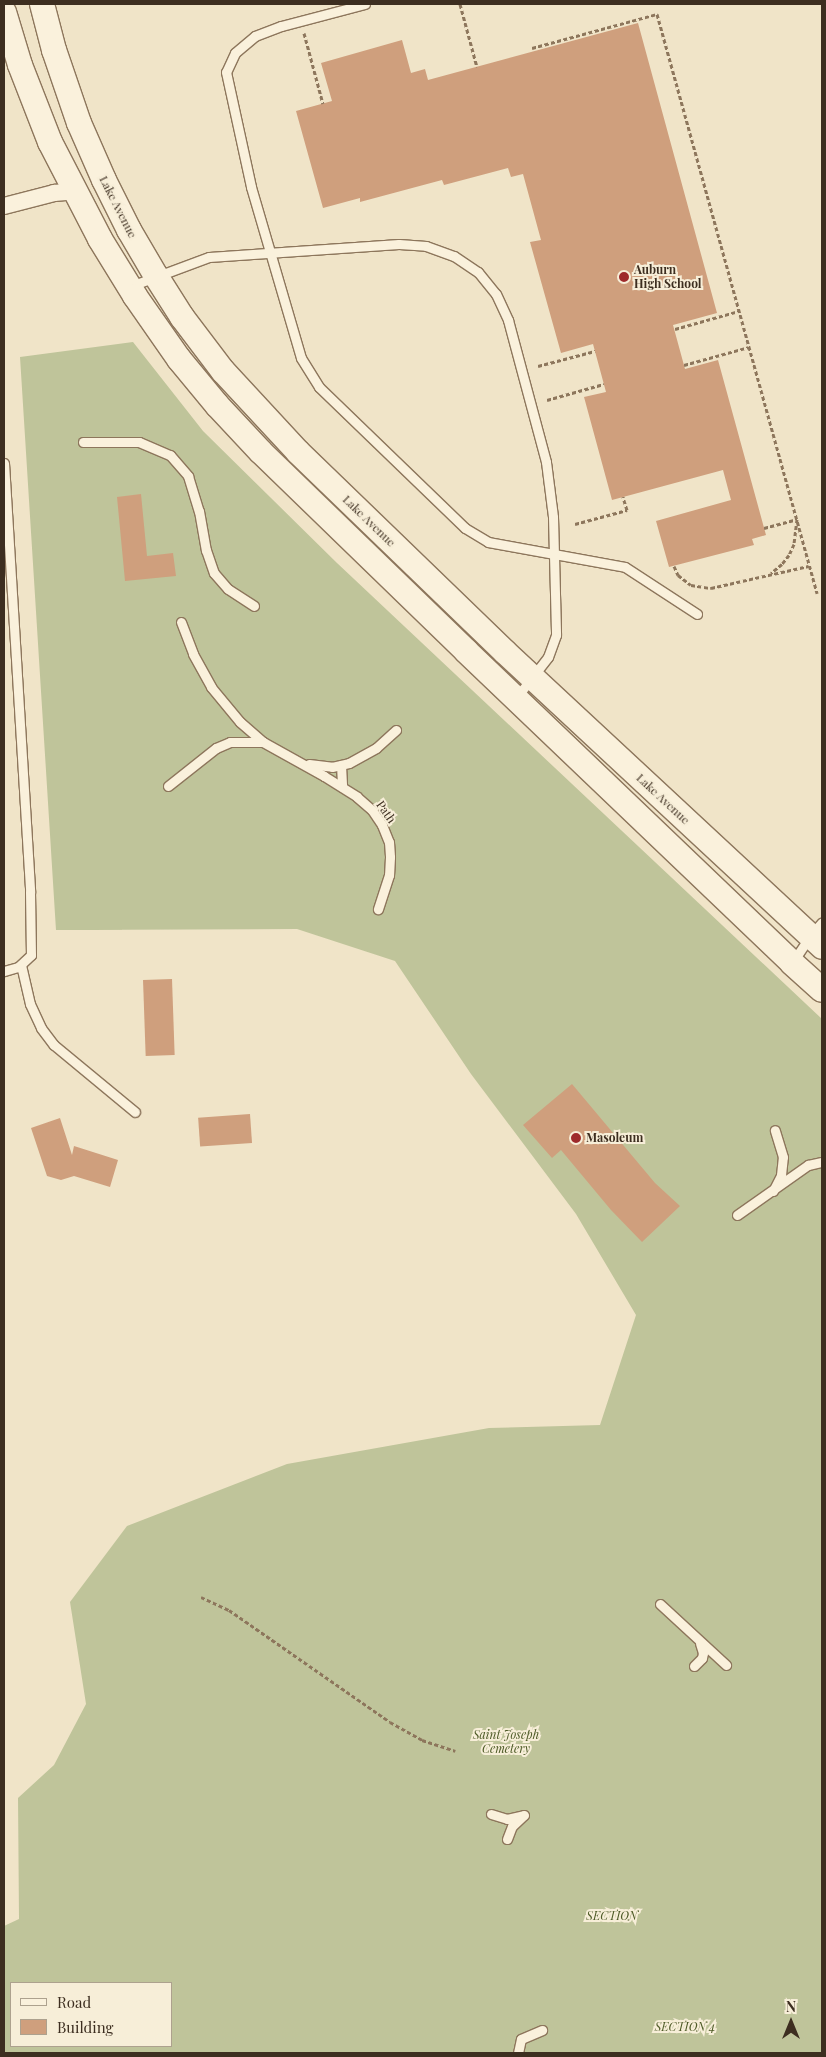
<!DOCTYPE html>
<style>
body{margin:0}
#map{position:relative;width:826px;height:2057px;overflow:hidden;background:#f0e4c8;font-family:"Playfair Display",serif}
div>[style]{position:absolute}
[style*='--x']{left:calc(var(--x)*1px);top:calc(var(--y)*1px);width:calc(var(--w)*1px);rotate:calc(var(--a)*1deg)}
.cemetery>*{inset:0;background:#bfc49a}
.building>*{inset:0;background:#cf9f7d;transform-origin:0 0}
.path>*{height:3px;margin-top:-1.5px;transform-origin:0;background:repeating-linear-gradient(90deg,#8d765c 0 4px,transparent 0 6.5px)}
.roads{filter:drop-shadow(1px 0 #8d765c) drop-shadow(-1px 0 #8d765c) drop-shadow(0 1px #8d765c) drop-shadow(0 -1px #8d765c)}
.lane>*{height:9px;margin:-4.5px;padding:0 4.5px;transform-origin:4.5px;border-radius:4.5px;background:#faf1dc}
.street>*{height:16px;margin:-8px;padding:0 8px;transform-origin:8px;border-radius:8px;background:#faf1dc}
.secondary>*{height:24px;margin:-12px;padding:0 12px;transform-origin:12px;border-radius:12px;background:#faf1dc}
.dots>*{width:14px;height:14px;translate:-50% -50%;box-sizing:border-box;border:2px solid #f7eed8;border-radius:50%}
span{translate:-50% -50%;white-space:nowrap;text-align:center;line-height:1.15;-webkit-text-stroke:4px #f7eed8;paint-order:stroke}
.street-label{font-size:12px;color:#3d2e20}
.poi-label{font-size:12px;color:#3d2e20;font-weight:700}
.left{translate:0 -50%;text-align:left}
.park-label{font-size:12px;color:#4d5a26;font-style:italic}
.frame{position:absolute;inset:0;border:5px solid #3d2e20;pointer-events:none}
.legend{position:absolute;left:10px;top:1982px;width:162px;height:65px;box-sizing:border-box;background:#f7eed8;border:1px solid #ada18e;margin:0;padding:6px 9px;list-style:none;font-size:15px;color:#3d2e20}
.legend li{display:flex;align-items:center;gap:10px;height:25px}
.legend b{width:25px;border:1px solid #ada18e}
.north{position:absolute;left:766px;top:1997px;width:50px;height:50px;-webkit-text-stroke:4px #f7eed8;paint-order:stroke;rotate:0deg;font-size:14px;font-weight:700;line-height:20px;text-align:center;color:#3d2e20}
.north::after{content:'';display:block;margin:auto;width:18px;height:22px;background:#3d2e20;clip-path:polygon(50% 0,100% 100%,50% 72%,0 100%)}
</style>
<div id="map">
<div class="cemetery">
<div style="clip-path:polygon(evenodd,133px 342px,203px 431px,337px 563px,822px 1019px,822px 2053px,4px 2053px,4px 1926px,19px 1919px,18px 1798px,54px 1765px,86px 1704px,70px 1602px,127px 1526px,287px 1464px,489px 1428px,600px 1425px,636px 1315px,576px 1214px,471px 1074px,395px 961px,297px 929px,56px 930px,20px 357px,133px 342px,11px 1983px,171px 1983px,171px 2046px,11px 2046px,11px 1983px)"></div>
</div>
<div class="building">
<div style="clip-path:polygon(638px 23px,717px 313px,673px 325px,685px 369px,718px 360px,766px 535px,752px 539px,754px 545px,669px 567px,656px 521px,731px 500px,723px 470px,612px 500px,584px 397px,606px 392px,593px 344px,561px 353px,530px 242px,541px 240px,523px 174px,511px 177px,508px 168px,444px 185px,442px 180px,360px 202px,360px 198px,323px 208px,296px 111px,332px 101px,321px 63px,402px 40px,411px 73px,425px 69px,428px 80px)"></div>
<div style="clip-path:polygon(141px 494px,147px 556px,173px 553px,176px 576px,125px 581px,117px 497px)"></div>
<div style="left:172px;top:979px;width:76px;height:29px;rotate:88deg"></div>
<div style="clip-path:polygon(572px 1084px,655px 1183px,680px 1206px,642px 1242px,611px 1210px,561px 1150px,552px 1158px,523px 1125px)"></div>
<div style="left:250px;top:1114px;width:29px;height:52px;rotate:86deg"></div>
<div style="clip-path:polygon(60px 1118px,72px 1155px,74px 1146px,118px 1160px,110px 1187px,74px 1176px,61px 1180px,47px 1176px,31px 1128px)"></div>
</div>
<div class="path">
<div style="--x:460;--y:4;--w:65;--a:74.9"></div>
<div style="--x:304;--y:33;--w:73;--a:75"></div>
<div style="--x:532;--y:48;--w:130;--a:-15.2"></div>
<div style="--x:657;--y:14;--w:601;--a:74.55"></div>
<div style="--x:675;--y:329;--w:66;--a:-15.7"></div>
<div style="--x:684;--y:365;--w:67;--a:-15.5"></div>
<div style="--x:538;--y:366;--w:59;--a:-14.7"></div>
<div style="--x:547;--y:400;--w:59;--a:-15.7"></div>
<div style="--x:575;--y:524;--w:54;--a:-15.1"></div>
<div style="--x:627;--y:510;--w:14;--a:-107"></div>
<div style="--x:764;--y:528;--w:34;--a:-15"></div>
<div style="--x:797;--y:519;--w:25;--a:97"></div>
<div style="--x:794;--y:544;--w:12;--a:114"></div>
<div style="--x:789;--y:555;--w:11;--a:128"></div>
<div style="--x:782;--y:564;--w:14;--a:141"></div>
<div style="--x:674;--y:566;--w:10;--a:66"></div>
<div style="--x:678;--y:575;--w:16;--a:38"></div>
<div style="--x:691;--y:585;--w:20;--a:9"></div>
<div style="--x:711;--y:588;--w:100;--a:-12.7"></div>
<div style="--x:201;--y:1597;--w:31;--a:25"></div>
<div style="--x:229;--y:1610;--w:196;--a:34.8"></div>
<div style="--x:390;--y:1722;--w:37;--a:29"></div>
<div style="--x:422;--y:1740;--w:35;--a:18"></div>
</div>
<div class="roads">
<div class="lane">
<div style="--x:365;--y:4;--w:87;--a:165.3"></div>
<div style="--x:281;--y:26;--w:28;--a:159"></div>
<div style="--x:255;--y:36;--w:26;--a:140"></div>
<div style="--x:235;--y:53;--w:21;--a:115"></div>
<div style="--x:226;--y:72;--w:118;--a:77.7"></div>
<div style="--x:251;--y:187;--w:178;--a:73.7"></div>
<div style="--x:301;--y:358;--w:34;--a:58"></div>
<div style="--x:319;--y:387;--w:203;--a:44"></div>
<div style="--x:465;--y:528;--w:27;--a:31"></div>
<div style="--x:488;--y:542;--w:139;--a:10.3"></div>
<div style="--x:625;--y:567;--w:86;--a:33.1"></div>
<div style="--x:131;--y:286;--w:83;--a:-20.4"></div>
<div style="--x:209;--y:257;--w:190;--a:-3.9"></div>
<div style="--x:399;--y:244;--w:27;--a:4"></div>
<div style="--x:426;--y:246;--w:30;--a:20"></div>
<div style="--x:454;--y:256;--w:29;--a:34"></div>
<div style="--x:478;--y:272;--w:28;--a:51"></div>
<div style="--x:496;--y:294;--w:29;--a:65"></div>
<div style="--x:508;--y:320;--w:147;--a:75"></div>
<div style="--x:546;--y:462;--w:55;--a:82.7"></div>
<div style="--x:553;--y:517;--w:118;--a:88.5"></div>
<div style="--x:556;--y:635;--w:23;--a:110"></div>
<div style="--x:548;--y:657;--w:52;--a:128"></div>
<div style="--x:83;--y:442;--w:56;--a:0"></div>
<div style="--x:139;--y:442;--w:34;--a:23"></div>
<div style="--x:170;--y:455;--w:28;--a:49"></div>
<div style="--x:188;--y:476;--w:37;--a:73"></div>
<div style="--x:199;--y:511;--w:40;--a:80"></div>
<div style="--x:206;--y:550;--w:24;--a:71"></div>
<div style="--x:214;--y:573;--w:21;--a:49"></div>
<div style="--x:228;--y:589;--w:31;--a:33"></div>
<div style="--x:4;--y:463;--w:430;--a:86.5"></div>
<div style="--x:30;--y:892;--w:63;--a:89.1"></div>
<div style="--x:31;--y:955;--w:18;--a:137"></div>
<div style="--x:18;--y:967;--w:15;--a:164"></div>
<div style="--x:181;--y:622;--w:34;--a:69"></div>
<div style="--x:193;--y:654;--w:38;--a:61"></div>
<div style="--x:211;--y:687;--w:45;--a:50.4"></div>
<div style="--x:240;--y:722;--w:30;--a:41"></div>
<div style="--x:263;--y:742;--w:70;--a:29.1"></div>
<div style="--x:324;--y:776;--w:39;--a:32"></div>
<div style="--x:357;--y:797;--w:20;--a:41"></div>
<div style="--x:372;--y:810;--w:18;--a:56"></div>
<div style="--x:382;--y:825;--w:18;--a:68"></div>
<div style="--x:389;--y:842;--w:15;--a:86"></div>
<div style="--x:390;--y:857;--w:18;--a:93"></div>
<div style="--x:389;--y:875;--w:36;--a:108"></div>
<div style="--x:309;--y:764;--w:23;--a:7"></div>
<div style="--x:332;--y:767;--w:17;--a:-13"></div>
<div style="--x:349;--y:763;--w:31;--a:-29"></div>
<div style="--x:376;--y:748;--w:27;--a:-42"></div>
<div style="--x:341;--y:765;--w:22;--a:87"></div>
<div style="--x:168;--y:786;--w:61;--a:-38.4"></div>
<div style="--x:216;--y:748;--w:15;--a:-23"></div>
<div style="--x:230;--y:742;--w:33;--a:0"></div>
<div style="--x:792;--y:963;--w:32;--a:-56"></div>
<div style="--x:810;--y:936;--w:18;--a:-49"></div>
<div style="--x:21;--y:965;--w:40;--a:77"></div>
<div style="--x:30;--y:1004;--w:26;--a:65"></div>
<div style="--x:41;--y:1028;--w:21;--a:53"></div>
<div style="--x:54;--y:1045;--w:105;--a:39.6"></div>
<div style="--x:773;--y:1191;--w:18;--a:-63"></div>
<div style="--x:781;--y:1175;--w:18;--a:-84"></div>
<div style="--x:783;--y:1157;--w:28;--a:-107"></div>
<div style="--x:737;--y:1215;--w:87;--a:-35.2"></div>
<div style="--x:808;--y:1165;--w:13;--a:-13"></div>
<div style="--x:660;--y:1604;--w:90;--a:42.7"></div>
<div style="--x:694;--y:1666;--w:11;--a:-45"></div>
<div style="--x:702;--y:1658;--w:5;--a:-79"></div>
<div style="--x:703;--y:1653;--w:10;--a:-107"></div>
<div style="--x:491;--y:1814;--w:17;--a:17"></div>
<div style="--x:507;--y:1819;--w:17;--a:-13"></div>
<div style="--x:524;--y:1815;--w:16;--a:137"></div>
<div style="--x:512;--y:1826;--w:14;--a:111"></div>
<div style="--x:518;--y:2053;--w:14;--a:-78"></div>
<div style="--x:521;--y:2039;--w:23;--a:-23"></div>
</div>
<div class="street">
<div style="--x:4;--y:206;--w:52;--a:-14.6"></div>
<div style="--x:54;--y:193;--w:21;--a:-5"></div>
</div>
<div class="secondary">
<div style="--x:42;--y:4;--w:48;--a:75.4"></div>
<div style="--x:54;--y:50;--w:77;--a:71.1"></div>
<div style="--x:79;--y:123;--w:62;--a:66.3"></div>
<div style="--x:104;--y:180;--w:56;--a:63.4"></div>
<div style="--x:129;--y:230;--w:53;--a:59.6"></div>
<div style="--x:156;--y:276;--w:49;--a:57.6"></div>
<div style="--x:182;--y:317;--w:68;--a:52.8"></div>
<div style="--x:223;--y:371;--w:110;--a:47.2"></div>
<div style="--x:298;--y:452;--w:288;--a:44"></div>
<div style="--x:505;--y:652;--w:433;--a:42.9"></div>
<div style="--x:4;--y:12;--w:55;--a:73.2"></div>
<div style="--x:20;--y:65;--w:83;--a:68.7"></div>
<div style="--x:50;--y:142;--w:109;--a:62.7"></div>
<div style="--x:100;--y:239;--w:67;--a:58.4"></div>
<div style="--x:135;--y:296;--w:77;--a:55.1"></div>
<div style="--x:179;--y:359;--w:60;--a:50.4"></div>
<div style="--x:217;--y:405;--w:64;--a:46.9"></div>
<div style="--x:261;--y:452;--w:286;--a:44.1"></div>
<div style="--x:466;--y:651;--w:451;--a:43.7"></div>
<div style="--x:792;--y:963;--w:40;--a:42"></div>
</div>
</div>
<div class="dots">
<div style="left:624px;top:277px;background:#9e2a2b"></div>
<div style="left:576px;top:1138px;background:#9e2a2b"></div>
</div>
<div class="street-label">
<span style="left:118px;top:207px;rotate:63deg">Lake Avenue</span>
<span style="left:369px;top:521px;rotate:44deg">Lake Avenue</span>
<span style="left:663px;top:799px;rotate:43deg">Lake Avenue</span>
<span style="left:386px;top:812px;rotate:55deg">Path</span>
</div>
<div class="poi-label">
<span class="left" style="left:634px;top:277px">Auburn<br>High School</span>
<span class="left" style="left:586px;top:1138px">Masoleum</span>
</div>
<div class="park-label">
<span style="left:506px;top:1742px">Saint Joseph<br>Cemetery</span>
<span style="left:612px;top:1916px">SECTION</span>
<span style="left:685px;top:2027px">SECTION 4</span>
</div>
<div class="frame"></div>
<ul class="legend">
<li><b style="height:6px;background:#faf1dc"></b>Road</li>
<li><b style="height:14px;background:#cf9f7d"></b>Building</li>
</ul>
<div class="north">N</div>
</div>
